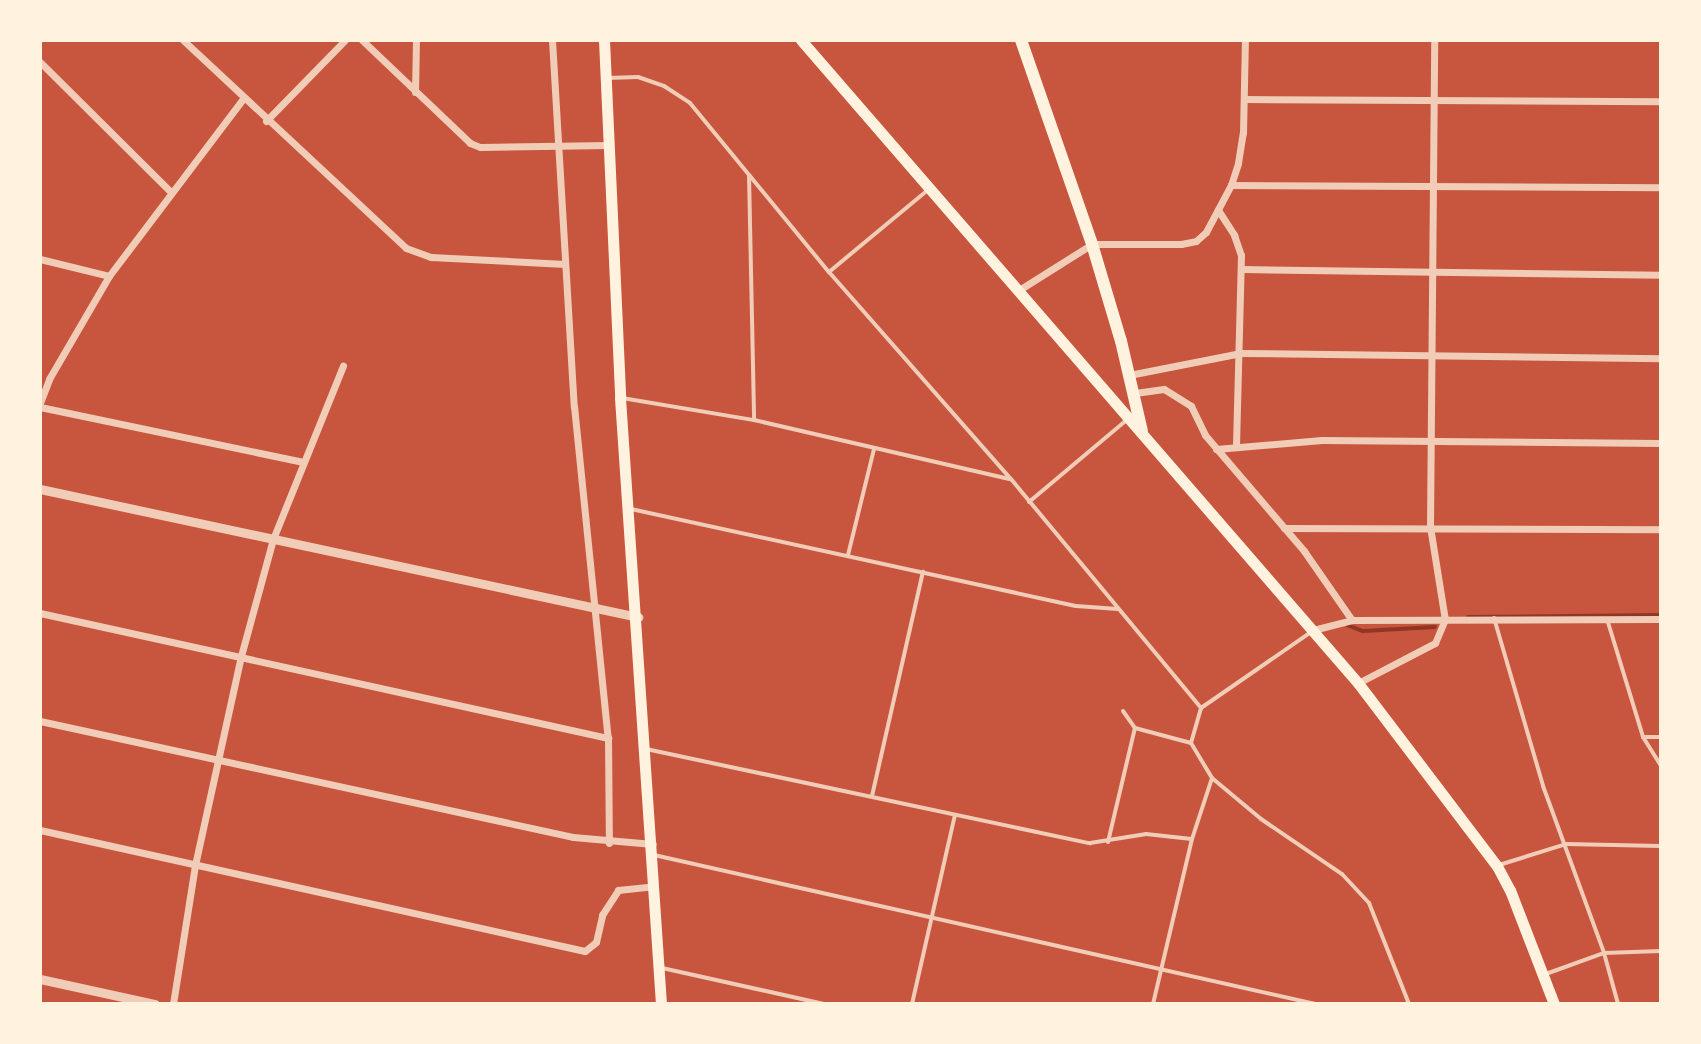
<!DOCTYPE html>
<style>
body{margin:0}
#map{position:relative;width:1701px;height:1044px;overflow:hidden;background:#c8553d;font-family:Lora,serif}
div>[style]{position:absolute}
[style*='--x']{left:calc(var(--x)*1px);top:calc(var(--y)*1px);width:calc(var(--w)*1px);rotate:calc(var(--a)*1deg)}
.stream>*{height:4px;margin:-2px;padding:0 2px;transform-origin:2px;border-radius:2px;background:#8f3625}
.service>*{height:4px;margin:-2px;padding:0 2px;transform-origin:2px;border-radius:2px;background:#f1ccb7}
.minor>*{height:7px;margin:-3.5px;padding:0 3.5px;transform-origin:3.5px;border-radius:3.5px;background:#f1ccb7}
.tertiary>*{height:9px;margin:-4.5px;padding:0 4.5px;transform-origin:4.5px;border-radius:4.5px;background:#f1ccb7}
.secondary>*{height:11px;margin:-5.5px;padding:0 5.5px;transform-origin:5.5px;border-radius:5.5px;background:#fff3e0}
.primary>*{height:12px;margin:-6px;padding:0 6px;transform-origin:6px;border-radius:6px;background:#fff3e0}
span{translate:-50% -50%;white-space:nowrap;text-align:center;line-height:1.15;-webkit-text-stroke:8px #fff3e0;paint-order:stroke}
.frame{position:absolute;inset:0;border:42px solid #fff3e0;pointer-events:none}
</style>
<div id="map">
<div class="stream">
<div style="--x:1468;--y:617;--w:193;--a:-0.6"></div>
<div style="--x:1347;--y:625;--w:17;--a:21"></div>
<div style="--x:1363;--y:631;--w:72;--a:-3.2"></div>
</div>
<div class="service">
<div style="--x:607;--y:78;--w:31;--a:-2"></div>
<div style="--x:638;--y:77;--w:28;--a:19"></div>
<div style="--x:664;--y:86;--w:31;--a:33"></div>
<div style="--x:690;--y:103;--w:219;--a:50.6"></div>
<div style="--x:829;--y:272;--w:276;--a:48.7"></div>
<div style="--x:1011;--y:479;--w:298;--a:50.3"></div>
<div style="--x:749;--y:175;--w:245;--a:88.8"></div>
<div style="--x:829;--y:272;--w:130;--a:-39.7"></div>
<div style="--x:622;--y:398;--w:134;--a:9.5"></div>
<div style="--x:754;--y:420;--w:262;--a:13"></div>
<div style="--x:1029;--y:502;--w:129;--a:-40"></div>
<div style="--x:631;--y:509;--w:455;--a:12.3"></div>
<div style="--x:1076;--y:606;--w:42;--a:4.1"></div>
<div style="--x:848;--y:555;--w:109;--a:-76.2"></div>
<div style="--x:1494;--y:618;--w:175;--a:73.7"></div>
<div style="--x:1543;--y:786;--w:178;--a:69.9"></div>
<div style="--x:1604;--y:953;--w:53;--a:74.6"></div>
<div style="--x:1607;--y:619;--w:123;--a:73"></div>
<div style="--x:1643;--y:737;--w:34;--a:58"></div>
<div style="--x:1123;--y:711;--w:21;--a:55"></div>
<div style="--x:1135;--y:728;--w:58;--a:15"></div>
<div style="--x:1191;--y:743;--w:41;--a:59"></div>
<div style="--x:1212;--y:778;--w:64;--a:39.9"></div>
<div style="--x:1261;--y:819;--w:98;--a:34.2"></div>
<div style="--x:1342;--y:874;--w:40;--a:47"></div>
<div style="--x:1369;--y:903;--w:109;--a:68.4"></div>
<div style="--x:1643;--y:737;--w:18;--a:0"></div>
<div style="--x:1191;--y:743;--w:36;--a:-74"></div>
<div style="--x:1201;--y:708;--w:134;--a:-34.6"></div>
<div style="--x:646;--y:749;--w:454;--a:12"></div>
<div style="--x:1090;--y:843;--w:57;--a:-9.1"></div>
<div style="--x:1146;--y:834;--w:46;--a:6.2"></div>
<div style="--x:872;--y:796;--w:230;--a:-77.2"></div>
<div style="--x:1108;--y:842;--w:117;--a:-76.7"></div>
<div style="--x:654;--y:855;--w:678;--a:12.7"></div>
<div style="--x:1499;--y:865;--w:70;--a:-17.4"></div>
<div style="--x:1566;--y:844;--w:95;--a:1.2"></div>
<div style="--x:662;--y:968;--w:166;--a:12.5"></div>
<div style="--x:1543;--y:975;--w:65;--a:-19.8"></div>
<div style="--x:1604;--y:953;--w:57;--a:-2"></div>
<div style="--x:912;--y:1004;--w:194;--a:-77.2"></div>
<div style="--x:1153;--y:1004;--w:170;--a:-76.7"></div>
<div style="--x:1192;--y:839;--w:64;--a:-71.8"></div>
</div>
<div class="minor">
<div style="--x:183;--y:40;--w:305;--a:43"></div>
<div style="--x:406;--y:248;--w:27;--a:20"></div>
<div style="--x:431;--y:257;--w:134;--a:3"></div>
<div style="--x:362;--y:40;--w:149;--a:43.6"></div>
<div style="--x:470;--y:143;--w:11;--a:22"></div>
<div style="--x:480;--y:147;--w:130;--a:-0.9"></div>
<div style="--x:552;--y:40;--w:367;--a:86.6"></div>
<div style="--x:574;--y:406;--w:334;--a:84.2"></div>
<div style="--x:608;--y:738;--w:105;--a:89.5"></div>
<div style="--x:40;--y:62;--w:183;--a:44.8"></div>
<div style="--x:415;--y:92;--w:52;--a:-88.9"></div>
<div style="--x:1245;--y:99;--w:416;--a:0.3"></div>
<div style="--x:266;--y:121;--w:113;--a:-45.7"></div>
<div style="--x:1231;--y:185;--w:430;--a:0.3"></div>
<div style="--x:1218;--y:210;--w:30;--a:57"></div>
<div style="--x:1234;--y:235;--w:21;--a:71"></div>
<div style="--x:1241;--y:255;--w:190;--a:91.5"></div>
<div style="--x:40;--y:259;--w:71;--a:13.8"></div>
<div style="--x:1242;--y:269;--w:419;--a:0.8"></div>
<div style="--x:1019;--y:290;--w:86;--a:-32.2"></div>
<div style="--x:1092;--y:244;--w:89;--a:0"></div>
<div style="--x:1181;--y:244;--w:15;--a:-11"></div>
<div style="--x:1196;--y:241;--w:13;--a:-42"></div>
<div style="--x:1206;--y:232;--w:53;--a:-62"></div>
<div style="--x:1231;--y:185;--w:23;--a:-72"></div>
<div style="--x:1238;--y:163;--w:30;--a:-81"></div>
<div style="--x:1243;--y:133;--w:93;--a:-88.8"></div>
<div style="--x:1129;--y:375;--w:114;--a:-11.1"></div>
<div style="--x:1241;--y:353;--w:420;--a:0.7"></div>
<div style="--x:1135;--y:393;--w:29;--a:-8"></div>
<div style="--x:1164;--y:389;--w:32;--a:32"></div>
<div style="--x:1191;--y:406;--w:32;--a:64"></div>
<div style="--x:1205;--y:435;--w:153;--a:49.5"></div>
<div style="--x:1304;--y:551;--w:84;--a:55.2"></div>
<div style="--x:40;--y:403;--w:26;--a:-69"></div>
<div style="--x:49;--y:379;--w:119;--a:-59.8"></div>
<div style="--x:109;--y:276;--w:222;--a:-52.9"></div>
<div style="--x:40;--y:407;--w:269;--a:11.8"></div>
<div style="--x:1216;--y:449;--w:106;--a:-4.9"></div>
<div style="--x:1322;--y:440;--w:339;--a:0.5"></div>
<div style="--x:1284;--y:528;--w:377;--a:0.2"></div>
<div style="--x:40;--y:613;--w:582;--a:12.41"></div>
<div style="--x:1313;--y:630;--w:40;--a:-14.4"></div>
<div style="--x:1352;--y:620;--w:309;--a:-0.2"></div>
<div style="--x:1358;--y:683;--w:87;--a:-27.5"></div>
<div style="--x:1435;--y:643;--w:25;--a:-67"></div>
<div style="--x:1445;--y:620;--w:95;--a:-99.1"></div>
<div style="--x:1430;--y:526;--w:486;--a:-89.5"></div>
<div style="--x:40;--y:721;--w:545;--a:12.28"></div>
<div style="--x:573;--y:837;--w:80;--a:5"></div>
<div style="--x:40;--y:830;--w:558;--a:12.52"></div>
<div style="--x:585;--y:951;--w:14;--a:-39"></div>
<div style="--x:596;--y:942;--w:28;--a:-77"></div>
<div style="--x:602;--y:915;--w:30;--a:-57"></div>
<div style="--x:618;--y:890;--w:37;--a:-6"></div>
<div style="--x:173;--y:1004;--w:141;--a:-81"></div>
<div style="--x:195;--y:865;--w:214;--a:-77.6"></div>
<div style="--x:241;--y:656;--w:121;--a:-74.7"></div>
<div style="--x:273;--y:539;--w:187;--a:-68"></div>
</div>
<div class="tertiary">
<div style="--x:40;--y:489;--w:612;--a:12.08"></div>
<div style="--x:40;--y:979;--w:118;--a:12.3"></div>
</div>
<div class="secondary">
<div style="--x:604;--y:40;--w:358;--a:87.4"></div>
<div style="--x:620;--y:398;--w:607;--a:86.13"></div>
<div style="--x:801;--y:40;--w:851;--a:49.1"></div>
<div style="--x:1358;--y:683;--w:230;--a:52.8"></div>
<div style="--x:1497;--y:866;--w:27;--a:62"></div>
<div style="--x:1510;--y:890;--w:122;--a:68.9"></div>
</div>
<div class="primary">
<div style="--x:1021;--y:40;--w:216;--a:70.8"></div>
<div style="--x:1092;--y:244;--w:101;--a:73.4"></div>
<div style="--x:1121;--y:341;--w:92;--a:76.9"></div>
</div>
<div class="frame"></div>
</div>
